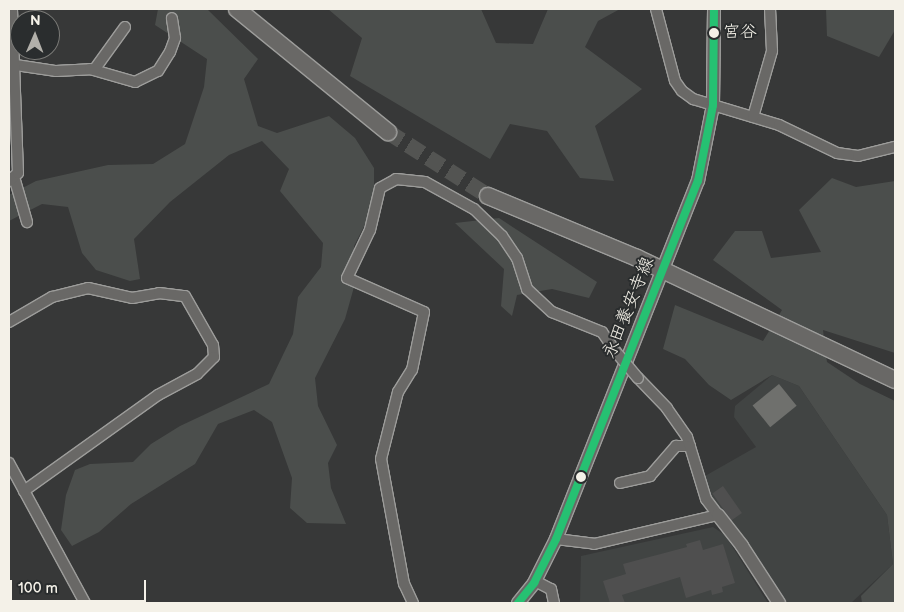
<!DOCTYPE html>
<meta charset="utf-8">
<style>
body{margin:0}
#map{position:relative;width:904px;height:612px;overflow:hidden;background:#373838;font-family:"Balsamiq Sans","Klee One",sans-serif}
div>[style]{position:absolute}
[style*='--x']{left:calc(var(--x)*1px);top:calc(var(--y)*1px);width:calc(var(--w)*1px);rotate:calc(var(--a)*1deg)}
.built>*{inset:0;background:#414443}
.green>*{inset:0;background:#4b4e4c}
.water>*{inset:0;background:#6f706d;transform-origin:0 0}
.building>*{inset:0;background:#4f4f4f;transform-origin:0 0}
.primary-tunnel>*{height:16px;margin-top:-8px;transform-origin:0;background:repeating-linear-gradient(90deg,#535452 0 16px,transparent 0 24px)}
.roads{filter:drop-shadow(1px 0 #9d9d9b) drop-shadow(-1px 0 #9d9d9b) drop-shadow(0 1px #9d9d9b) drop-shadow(0 -1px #9d9d9b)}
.minor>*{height:10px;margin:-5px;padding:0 5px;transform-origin:5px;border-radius:5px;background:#696866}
.tertiary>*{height:12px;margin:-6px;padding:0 6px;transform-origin:6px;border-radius:6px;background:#696866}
.primary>*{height:16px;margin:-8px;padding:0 8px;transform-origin:8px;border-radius:8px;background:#696866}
.bridges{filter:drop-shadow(1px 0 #9d9d9b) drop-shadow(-1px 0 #9d9d9b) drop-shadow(0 1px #9d9d9b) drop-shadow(0 -1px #9d9d9b)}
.minor-bridge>*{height:10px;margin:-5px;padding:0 5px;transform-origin:5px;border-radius:5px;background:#696866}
.bus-1>*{height:8px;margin:-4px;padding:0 4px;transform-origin:4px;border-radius:4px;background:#26c172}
.dots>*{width:14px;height:14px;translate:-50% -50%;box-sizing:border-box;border:2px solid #2a2d2e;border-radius:50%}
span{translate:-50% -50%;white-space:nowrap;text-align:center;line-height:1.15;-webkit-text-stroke:4px #2a2d2e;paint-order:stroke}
.bus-label{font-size:17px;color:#f4f1e8}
.left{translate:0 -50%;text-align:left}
.street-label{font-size:18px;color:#f4f1e8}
.frame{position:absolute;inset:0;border:10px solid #f4f1e8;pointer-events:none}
.north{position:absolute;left:10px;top:10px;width:50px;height:50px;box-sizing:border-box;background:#2a2d2e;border:1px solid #7b7b78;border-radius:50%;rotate:1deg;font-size:14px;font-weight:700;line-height:20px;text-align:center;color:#f4f1e8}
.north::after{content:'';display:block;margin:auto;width:18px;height:22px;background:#b2b0aa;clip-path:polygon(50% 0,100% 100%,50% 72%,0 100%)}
.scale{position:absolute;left:10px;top:580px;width:136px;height:22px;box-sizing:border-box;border:2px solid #f4f1e8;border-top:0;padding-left:6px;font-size:15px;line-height:18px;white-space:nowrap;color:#f4f1e8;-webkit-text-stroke:4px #2a2d2e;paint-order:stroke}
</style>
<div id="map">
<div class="built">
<div style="clip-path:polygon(772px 375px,799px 386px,887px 515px,893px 564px,851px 603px,788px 603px,711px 497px,705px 476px,756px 447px,734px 417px,735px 406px)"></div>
<div style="clip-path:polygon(713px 527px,725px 535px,768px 603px,580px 603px,581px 556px)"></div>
</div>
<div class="green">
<div style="clip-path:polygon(158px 9px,207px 9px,258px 59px,244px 79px,258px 126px,277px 133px,329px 116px,355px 138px,374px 168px,374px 207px,354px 246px,354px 287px,345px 319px,315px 378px,318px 406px,337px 445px,328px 463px,331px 488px,346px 524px,307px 523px,290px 508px,292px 478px,272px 422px,254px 410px,218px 424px,195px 464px,131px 504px,99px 532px,72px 546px,61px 530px,66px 495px,75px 470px,90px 464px,133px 462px,151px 444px,180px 426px,269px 384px,293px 334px,298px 297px,321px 267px,323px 243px,280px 191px,289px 169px,262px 141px,229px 155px,170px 202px,134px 239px,140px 279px,130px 281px,96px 270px,82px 253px,68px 207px,42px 204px,9px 221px,9px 195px,36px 181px,108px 165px,153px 164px,185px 144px,204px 87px,207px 59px,155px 25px)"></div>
<div style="clip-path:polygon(328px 9px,481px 9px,496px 43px,533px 44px,548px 9px,620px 9px,598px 21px,585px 47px,642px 89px,595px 126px,614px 181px,580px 178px,547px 131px,510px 124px,490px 159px,350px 76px,362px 38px)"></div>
<div style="clip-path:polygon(826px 9px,895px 9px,895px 30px,879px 57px,827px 36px)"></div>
<div style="clip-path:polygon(832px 178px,856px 187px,895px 181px,895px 353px,823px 330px,827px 362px,860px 384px,895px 401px,895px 603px,862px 603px,861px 596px,893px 564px,887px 515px,799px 386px,772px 375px,731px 400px,709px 385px,685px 359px,663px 349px,675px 305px,763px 341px,782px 310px,713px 260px,735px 231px,762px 231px,771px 258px,821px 252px,799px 210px)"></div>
<div style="clip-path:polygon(499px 218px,597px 282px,589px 298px,552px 289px,517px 295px,512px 316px,501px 306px,504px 269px,455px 223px)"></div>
</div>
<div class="water">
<div style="left:779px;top:384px;width:28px;height:34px;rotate:51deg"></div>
</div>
<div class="building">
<div style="left:723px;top:486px;width:33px;height:13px;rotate:55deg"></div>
<div style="clip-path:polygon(700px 540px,703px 550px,723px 544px,735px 583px,722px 587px,723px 592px,712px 595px,711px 590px,686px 598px,680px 577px,622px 595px,625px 603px,610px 603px,603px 581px,626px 574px,623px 564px,687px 547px,686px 544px)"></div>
</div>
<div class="primary-tunnel">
<div style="--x:388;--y:132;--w:119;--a:32.6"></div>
</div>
<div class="roads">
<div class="minor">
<div style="--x:656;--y:9;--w:74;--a:75.2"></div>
<div style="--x:675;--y:81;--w:12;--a:55"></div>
<div style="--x:682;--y:91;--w:14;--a:36"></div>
<div style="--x:693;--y:99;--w:90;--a:16.8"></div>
<div style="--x:779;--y:125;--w:64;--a:25.8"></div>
<div style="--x:837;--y:153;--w:21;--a:8"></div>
<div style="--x:858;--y:156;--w:38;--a:-14"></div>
<div style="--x:9;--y:64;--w:48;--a:8.5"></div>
<div style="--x:56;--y:71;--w:34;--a:-3"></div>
<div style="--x:90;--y:69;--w:47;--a:16.1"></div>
<div style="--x:135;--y:82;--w:25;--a:-26"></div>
<div style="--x:158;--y:71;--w:22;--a:-58"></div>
<div style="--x:170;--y:52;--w:15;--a:-70"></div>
<div style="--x:175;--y:38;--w:20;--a:-99"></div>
<div style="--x:94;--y:70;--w:53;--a:-54.2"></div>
<div style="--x:753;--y:117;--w:69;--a:-73.9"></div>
<div style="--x:772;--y:51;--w:42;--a:-92.7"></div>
<div style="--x:14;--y:177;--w:47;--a:73.9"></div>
<div style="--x:9;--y:181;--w:12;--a:-42"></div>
<div style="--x:18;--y:173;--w:164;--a:-92.1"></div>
<div style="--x:9;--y:322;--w:50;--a:-30.2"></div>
<div style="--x:52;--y:297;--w:37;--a:-14"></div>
<div style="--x:88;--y:288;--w:45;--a:12.8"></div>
<div style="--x:132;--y:298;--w:27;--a:-10"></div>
<div style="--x:159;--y:293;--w:26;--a:7"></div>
<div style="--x:185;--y:296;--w:56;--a:60.3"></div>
<div style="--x:213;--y:345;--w:12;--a:85"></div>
<div style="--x:214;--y:357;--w:24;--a:135"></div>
<div style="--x:197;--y:374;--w:44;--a:151.7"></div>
<div style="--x:158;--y:395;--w:165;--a:144.4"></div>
<div style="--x:9;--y:463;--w:159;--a:61.5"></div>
<div style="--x:620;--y:483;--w:31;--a:-13"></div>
<div style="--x:650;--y:476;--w:40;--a:-49"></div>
<div style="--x:676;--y:446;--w:14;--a:0"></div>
<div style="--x:556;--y:539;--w:38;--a:7"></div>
<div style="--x:594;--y:544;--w:127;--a:-13.2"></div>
<div style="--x:718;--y:515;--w:20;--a:-127"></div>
<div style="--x:706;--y:499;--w:65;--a:-107"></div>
<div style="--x:687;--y:437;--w:35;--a:-125"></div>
<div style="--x:667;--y:408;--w:42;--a:-134"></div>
<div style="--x:535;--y:581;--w:18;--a:27"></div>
<div style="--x:551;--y:589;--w:14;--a:78"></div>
<div style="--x:413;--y:603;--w:21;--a:-115"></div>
<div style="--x:404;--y:584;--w:127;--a:-100.4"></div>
<div style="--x:381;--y:459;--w:69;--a:-75.8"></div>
<div style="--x:398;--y:392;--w:26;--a:-58"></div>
<div style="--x:412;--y:370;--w:59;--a:-78.3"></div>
<div style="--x:424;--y:312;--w:84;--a:-156.2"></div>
<div style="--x:347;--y:278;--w:53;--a:-64.4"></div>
<div style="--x:370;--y:230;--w:43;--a:-76.6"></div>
<div style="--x:380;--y:188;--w:18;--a:-29"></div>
<div style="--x:396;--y:179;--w:29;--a:6"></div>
<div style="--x:425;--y:182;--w:56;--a:28.9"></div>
<div style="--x:474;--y:209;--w:39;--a:44"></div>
<div style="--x:502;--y:236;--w:27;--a:56"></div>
<div style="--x:517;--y:258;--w:33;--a:72"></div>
<div style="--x:527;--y:289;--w:34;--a:43"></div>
<div style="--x:552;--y:312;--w:54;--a:21.8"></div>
<div style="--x:602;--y:332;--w:24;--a:55"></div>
</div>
<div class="tertiary">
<div style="--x:718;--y:515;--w:39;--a:52"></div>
<div style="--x:742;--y:546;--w:68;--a:57"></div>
<div style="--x:518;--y:603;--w:26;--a:-51"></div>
<div style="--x:534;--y:583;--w:49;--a:-63.4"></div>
<div style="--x:556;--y:539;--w:385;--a:-68.4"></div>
<div style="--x:698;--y:181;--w:77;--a:-78.8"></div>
<div style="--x:713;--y:105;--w:96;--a:-89.4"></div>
</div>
<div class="primary">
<div style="--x:237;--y:9;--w:195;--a:39.2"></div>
<div style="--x:488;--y:196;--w:161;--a:22.6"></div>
<div style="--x:637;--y:258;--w:285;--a:25.3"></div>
</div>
</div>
<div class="bridges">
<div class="minor-bridge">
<div style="--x:616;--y:352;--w:34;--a:50"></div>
</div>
</div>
<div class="bus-1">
<div style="--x:518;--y:603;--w:26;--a:-51"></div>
<div style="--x:534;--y:583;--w:49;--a:-63.4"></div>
<div style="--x:556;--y:539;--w:385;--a:-68.4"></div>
<div style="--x:698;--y:181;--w:77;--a:-78.8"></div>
<div style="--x:713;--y:105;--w:96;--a:-89.4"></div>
</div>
<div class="dots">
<div style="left:714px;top:33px;background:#f4f1e8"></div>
<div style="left:581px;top:477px;background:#f4f1e8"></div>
</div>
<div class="bus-label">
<span class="left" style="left:723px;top:33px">宮谷</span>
</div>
<div class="street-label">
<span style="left:629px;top:308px;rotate:-68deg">永田養安寺線</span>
</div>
<div class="frame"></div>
<div class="north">N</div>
<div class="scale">100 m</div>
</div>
